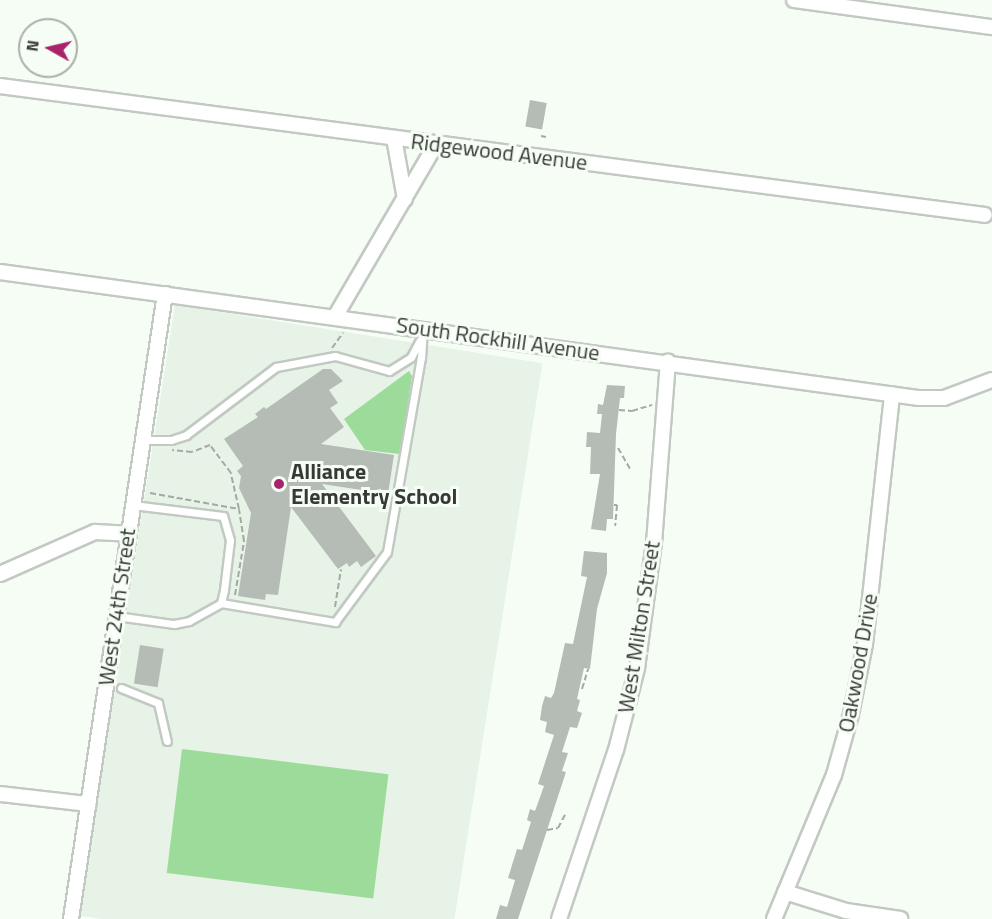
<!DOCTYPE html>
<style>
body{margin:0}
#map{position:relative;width:992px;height:919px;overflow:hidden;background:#f6fdf5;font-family:"Titillium Web",sans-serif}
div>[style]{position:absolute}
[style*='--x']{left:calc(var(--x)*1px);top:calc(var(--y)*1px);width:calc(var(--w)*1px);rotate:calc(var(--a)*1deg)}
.built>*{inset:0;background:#e6f3e6;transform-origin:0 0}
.green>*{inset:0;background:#9ddb9a;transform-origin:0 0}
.building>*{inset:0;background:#b5bcb5;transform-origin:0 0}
.path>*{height:2px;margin-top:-1px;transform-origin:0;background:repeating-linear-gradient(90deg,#a4a9a4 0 6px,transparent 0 9px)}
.roads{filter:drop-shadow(2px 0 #c2c9c2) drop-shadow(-2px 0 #c2c9c2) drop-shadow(0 2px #c2c9c2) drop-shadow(0 -2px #c2c9c2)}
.service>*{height:7px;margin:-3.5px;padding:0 3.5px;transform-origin:3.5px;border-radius:3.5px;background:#fff}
.minor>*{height:14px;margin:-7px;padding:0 7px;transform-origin:7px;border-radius:7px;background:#fff}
.dots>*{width:16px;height:16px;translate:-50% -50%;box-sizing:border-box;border:3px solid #f6fdf5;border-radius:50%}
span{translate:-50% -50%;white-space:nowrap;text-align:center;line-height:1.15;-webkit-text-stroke:6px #f6fdf5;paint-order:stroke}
.street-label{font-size:22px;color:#363936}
.poi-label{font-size:22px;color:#363936;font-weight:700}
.left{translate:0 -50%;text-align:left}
.north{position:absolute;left:18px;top:18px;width:60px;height:60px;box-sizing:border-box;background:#f6fdf5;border:2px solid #a9afa9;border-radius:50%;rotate:278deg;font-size:16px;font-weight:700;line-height:24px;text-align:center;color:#363936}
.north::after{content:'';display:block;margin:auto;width:21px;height:27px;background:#a9236b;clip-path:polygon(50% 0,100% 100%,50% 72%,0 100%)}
</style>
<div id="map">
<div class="built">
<div style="left:175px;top:305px;width:372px;height:618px;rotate:9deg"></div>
</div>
<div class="green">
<div style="clip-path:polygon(409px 371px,412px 376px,400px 454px,365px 450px,344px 419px)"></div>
<div style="left:182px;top:749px;width:208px;height:125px;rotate:7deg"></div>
</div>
<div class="building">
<div style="left:530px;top:100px;width:17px;height:27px;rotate:10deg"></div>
<div style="clip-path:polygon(323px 369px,331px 369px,343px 381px,329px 390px,338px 403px,330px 408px,344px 427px,321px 444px,394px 455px,388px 494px,322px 484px,376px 556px,361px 567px,357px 561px,349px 567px,347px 563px,338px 569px,291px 507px,278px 595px,266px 594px,265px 600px,238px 596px,251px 513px,239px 488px,241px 476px,237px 471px,243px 466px,224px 439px,258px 417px,255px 414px,264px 407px,266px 409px)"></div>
<div style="clip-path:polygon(607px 385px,625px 386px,624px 398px,620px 398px,616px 434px,613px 519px,607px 519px,606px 531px,591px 529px,600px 474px,590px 474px,591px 447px,586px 447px,587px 432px,600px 433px,602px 414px,597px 414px,598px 404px,603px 405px)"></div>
<div style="clip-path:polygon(584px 551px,607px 553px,607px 573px,597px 609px,590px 669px,584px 668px,577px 699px,580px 700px,577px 711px,582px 713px,577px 728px,570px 727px,562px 752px,568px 753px,562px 771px,566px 772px,518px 919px,496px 919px,500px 905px,507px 907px,515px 880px,508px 878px,517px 849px,522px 850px,531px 822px,527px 820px,530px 809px,535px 811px,544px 786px,538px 784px,554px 735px,545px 732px,547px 722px,540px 720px,542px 706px,545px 696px,551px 698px,554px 693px,565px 643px,573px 644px,587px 577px,581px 576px)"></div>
<div style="left:140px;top:645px;width:24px;height:39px;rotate:9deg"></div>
</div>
<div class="path">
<div style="--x:541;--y:136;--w:5;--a:11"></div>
<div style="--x:332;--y:348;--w:19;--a:-54"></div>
<div style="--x:619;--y:410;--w:13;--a:4"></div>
<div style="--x:632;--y:411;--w:21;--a:-17"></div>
<div style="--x:618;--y:448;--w:24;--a:60"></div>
<div style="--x:150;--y:493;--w:90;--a:10.2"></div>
<div style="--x:239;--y:509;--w:37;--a:-103"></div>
<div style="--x:231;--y:473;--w:35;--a:-127"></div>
<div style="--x:210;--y:445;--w:19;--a:159"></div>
<div style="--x:192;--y:452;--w:20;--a:-174"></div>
<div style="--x:614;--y:505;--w:3;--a:0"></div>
<div style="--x:617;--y:505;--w:21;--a:95"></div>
<div style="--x:235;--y:595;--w:55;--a:-80.5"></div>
<div style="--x:244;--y:541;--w:32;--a:-99"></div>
<div style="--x:335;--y:607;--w:38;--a:-81"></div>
<div style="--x:582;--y:689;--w:21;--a:-73"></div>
<div style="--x:547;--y:830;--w:11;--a:-10"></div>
<div style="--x:558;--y:828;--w:15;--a:-62"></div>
</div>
<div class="roads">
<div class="service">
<div style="--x:144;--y:440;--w:27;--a:0"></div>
<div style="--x:171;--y:440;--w:16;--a:-18"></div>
<div style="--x:186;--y:435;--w:113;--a:-37.1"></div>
<div style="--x:276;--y:367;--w:60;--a:-10.6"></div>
<div style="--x:335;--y:356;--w:56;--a:15.5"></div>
<div style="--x:389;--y:371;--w:26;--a:-32"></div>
<div style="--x:411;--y:357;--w:19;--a:-62"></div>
<div style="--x:221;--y:603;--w:116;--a:9.5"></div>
<div style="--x:335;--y:622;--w:87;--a:-53.4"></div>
<div style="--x:387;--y:552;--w:197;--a:-80.1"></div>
<div style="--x:421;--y:358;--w:30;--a:-86"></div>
<div style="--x:116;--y:616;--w:59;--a:7.9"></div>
<div style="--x:174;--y:624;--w:15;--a:-11"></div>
<div style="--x:189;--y:621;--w:37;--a:-29"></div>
<div style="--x:221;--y:603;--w:13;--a:-77"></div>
<div style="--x:224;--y:590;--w:50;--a:-83.2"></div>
<div style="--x:230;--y:540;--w:25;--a:-106"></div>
<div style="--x:223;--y:516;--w:91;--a:-173"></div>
<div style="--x:121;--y:688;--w:40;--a:22"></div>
<div style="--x:158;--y:703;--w:39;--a:77"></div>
</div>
<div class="minor">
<div style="--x:794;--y:0;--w:200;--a:7.8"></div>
<div style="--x:0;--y:86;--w:993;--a:7.46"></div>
<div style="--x:394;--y:138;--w:62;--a:79.8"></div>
<div style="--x:0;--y:272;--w:928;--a:7.81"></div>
<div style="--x:919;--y:398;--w:25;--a:0"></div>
<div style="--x:944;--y:398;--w:51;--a:-20.6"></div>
<div style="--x:335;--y:317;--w:200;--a:-59.7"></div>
<div style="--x:0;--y:574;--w:104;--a:-23.9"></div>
<div style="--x:95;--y:532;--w:33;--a:3"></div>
<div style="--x:0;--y:794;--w:89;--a:6.5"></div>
<div style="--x:785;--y:892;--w:64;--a:17.3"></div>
<div style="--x:846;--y:911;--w:55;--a:8.4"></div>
<div style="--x:71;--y:919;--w:632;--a:-81.45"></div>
<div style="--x:559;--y:919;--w:178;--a:-71.4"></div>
<div style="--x:616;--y:750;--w:85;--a:-75.6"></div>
<div style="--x:637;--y:668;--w:126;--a:-82.3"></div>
<div style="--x:654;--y:543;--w:182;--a:-85.6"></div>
<div style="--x:774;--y:919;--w:156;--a:-67.4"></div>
<div style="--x:834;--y:775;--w:63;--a:-74.4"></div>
<div style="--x:851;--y:714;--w:71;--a:-78.7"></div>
<div style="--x:865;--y:644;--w:251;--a:-83.8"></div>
</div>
</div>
<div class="dots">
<div style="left:279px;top:484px;background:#a9236b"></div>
</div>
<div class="street-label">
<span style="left:499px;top:152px;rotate:7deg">Ridgewood Avenue</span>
<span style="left:498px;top:339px;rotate:8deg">South Rockhill Avenue</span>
<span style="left:117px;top:607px;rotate:-82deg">West 24th Street</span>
<span style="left:639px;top:627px;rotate:-81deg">West Milton Street</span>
<span style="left:858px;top:663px;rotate:-80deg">Oakwood Drive</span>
</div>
<div class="poi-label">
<span class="left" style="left:291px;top:484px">Alliance<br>Elementry School</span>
</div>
<div class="north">N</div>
</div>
